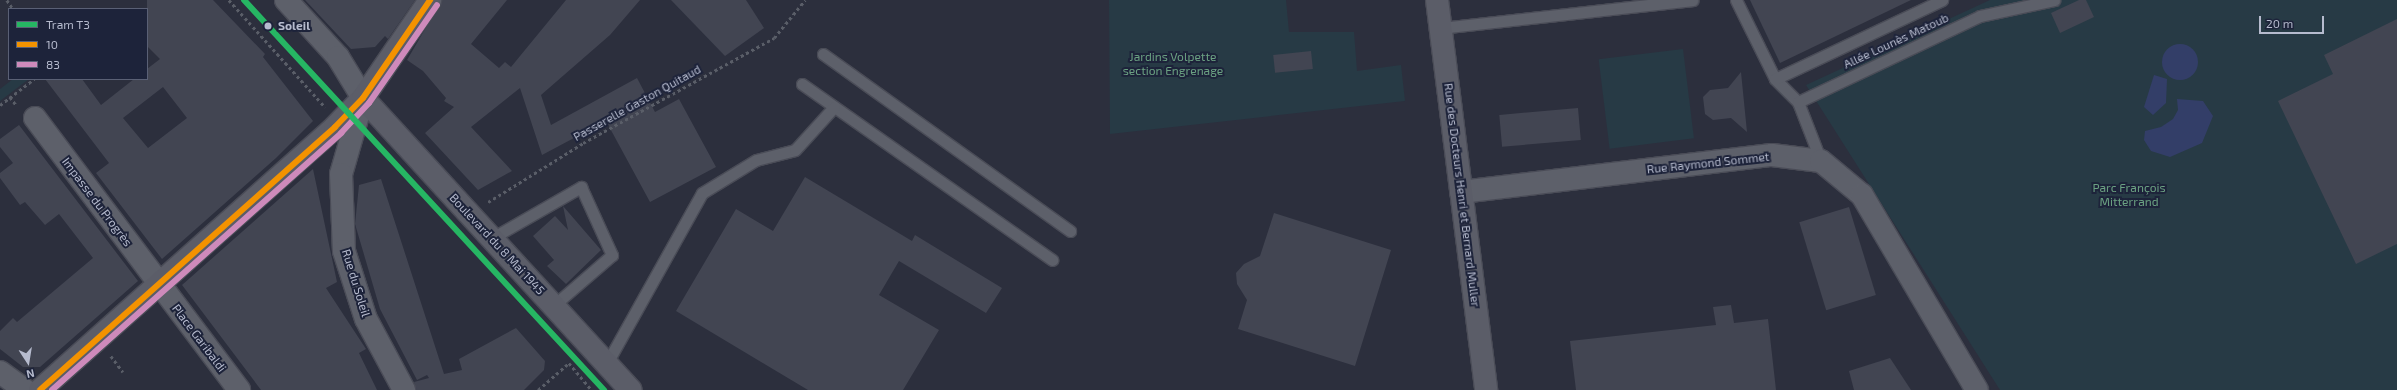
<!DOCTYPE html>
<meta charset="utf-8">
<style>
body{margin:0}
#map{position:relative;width:2397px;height:390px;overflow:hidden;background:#2c2f3d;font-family:"Exo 2",sans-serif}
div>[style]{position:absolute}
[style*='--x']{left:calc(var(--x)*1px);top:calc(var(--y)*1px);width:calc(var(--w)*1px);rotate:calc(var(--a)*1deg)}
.green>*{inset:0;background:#273a45;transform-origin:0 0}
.water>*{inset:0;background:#333e68}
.round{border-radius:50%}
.building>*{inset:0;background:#424552;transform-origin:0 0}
.path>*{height:2.5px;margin-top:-1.25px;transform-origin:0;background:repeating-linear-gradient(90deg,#5a5e68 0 3px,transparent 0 6px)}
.roads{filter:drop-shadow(1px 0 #4a4c57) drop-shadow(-1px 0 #4a4c57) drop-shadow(0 1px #4a4c57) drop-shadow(0 -1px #4a4c57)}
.lane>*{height:11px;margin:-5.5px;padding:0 5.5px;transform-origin:5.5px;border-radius:5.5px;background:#5d606a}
.street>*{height:22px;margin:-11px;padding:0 11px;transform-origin:11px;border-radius:11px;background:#5d606a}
.secondary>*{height:22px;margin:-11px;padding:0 11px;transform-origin:11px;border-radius:11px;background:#5b5d68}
.bus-1>*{height:6px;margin:-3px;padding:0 3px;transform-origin:3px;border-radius:3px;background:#f39200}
.bus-2>*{height:6px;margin:-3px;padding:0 3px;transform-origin:3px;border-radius:3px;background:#ce8abb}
.tram-1>*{height:6px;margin:-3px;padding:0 3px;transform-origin:3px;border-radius:3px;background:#26b663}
.dots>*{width:11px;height:11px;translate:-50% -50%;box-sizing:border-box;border:2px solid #1d233a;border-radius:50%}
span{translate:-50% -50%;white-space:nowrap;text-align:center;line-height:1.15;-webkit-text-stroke:4px #1d233a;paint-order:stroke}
.stop-label{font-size:12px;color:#b6bbce;font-weight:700}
.left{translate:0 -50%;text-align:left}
.street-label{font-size:12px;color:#b6bbce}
.park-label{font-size:12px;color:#6ba182}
.legend{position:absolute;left:8px;top:8px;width:140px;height:72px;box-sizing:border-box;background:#1d233a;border:1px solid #5a6075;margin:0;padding:5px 7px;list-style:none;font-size:12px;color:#b6bbce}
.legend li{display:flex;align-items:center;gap:8px;height:20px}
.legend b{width:20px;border:1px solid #5a6075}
.north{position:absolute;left:8px;top:342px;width:40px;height:40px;-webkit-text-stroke:3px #1d233a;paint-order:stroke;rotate:168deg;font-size:11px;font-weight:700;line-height:16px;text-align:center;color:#b6bbce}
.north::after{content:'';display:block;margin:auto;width:14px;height:18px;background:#b6bbce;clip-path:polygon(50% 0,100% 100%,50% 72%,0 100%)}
.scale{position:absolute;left:2259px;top:16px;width:65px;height:18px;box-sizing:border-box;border:2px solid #b6bbce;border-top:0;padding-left:5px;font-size:12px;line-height:14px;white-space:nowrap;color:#b6bbce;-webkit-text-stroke:3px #1d233a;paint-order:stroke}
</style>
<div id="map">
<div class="green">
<div style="clip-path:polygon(1109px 0,1286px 0,1289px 32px,1354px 32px,1357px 71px,1401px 65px,1405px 101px,1110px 134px)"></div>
<div style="clip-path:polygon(1990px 0,2397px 0,2397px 390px,2000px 390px,1806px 85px)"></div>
<div style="left:1683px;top:49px;width:90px;height:85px;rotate:83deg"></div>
<div style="clip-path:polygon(13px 79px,29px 79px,0 101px,0 89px)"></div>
</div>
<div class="water">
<div class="round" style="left:2162px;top:44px;width:36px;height:36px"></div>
<div style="clip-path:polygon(2154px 75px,2167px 79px,2166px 103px,2153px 115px,2144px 107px)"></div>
<div style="clip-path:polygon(2177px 99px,2203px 101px,2213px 116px,2202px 143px,2170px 157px,2151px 151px,2144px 140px,2145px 131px,2161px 127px,2173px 119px,2178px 110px)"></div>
</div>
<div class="building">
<div style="clip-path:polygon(evenodd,147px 0,213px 0,265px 54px,263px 57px,313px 121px,276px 158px,162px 259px,96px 173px,109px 163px,45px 79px,82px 79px,101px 105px,134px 79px,147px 79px,147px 69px,160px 59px,147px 46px,147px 0,163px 87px,187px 118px,148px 148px,123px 118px,163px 87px)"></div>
<div style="clip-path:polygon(305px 0,415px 0,388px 39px,385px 36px,375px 47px,351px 49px)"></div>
<div style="clip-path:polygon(442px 0,507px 0,471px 44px,499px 68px,505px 62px,511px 67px,566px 0,640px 0,610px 35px,541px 95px,551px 125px,637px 78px,655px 112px,679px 99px,716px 167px,650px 202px,606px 121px,542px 155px,520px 88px,471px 127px,512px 171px,478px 190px,425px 133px,454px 107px,444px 101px,446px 98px,423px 71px,407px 60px)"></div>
<div style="clip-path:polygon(671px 0,746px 0,764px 28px,725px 56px)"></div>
<div style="clip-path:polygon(1750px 0,1911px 0,1780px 63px)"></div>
<div style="clip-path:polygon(2079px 0,2086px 0,2094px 17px,2060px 33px,2051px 13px)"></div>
<div style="clip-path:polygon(2397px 19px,2397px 244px,2356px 264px,2278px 101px,2333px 74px,2324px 55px)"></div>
<div style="left:1311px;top:51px;width:18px;height:38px;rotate:84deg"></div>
<div style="clip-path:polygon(1741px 72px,1747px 132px,1731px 118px,1713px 120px,1705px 114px,1703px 97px,1710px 90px,1728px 88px)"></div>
<div style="left:1578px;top:108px;width:32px;height:79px;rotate:85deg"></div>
<div style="clip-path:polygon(19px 125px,138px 281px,40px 367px,23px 367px,0 349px,0 331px,13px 318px,17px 322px,93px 258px,59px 214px,45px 225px,25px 202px,20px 205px,0 178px,0 173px,13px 163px,0 147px,0 139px)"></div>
<div style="clip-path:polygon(313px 169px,337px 282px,326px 288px,366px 349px,359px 353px,377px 390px,261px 390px,182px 285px)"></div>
<div style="clip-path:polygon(805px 177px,912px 241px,915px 235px,1002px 288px,986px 313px,899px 261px,879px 295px,939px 330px,903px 390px,808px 390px,676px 311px,736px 209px,773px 231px)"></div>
<div style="clip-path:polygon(381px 179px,444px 374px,462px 370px,459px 359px,516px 328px,545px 361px,544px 370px,524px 390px,416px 390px,414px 382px,429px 378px,427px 375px,417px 380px,380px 309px,355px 224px,359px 185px)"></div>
<div style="clip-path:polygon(563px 206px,601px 250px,566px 284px,547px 266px,554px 260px,533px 236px,555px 216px,568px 230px)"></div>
<div style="left:1849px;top:207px;width:92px;height:52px;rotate:73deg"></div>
<div style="clip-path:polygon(1274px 213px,1391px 250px,1355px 366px,1238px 329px,1247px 300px,1237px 284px,1236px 273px,1244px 264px,1260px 256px)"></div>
<div style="clip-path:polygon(1731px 305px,1734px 323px,1768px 319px,1776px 390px,1576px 390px,1570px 341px,1716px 325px,1713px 307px)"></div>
<div style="clip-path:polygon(1890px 358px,1911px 390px,1854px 390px,1849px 371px)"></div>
</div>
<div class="path">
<div style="--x:7;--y:0;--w:11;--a:56"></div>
<div style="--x:229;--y:0;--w:144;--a:48.1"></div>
<div style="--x:10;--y:97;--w:11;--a:52"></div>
<div style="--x:0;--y:105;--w:43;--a:-37.4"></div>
<div style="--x:488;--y:202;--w:112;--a:-31.8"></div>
<div style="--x:583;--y:143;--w:218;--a:-28.8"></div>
<div style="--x:774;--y:38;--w:49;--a:-50.8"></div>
<div style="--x:111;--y:356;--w:20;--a:53"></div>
<div style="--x:538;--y:390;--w:41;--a:-41.1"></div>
<div style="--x:569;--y:363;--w:35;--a:50"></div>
</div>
<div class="roads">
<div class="lane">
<div style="--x:1736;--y:0;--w:88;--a:63.7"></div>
<div style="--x:1775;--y:79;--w:33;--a:45"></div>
<div style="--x:1798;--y:102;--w:63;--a:68.7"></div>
<div style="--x:1440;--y:28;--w:254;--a:-6.3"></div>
<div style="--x:823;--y:54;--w:304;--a:35.6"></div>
<div style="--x:1775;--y:79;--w:185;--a:-25.3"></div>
<div style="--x:802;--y:84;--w:306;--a:35.1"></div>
<div style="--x:1798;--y:102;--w:201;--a:-25.3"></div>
<div style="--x:1980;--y:16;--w:76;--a:-12.2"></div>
<div style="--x:492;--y:238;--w:103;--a:-29.8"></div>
<div style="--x:581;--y:187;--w:75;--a:65.5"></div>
<div style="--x:612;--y:255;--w:77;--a:139.2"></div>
<div style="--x:607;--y:363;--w:195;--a:-60.8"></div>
<div style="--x:702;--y:193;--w:63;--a:-31.4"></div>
<div style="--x:756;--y:160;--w:40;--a:-14.4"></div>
<div style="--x:795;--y:150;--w:58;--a:-47.8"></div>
</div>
<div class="street">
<div style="--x:286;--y:0;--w:77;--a:47.6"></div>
<div style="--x:338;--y:57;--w:48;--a:58.6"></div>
<div style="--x:363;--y:98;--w:79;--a:106.1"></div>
<div style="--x:341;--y:174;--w:77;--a:87.8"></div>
<div style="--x:344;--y:251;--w:71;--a:72.1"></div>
<div style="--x:366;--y:319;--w:81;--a:61.8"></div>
<div style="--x:35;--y:118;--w:340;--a:53.1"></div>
<div style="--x:1461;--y:192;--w:313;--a:-6.8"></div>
<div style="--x:1772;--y:155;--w:49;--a:7"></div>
<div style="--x:1821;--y:161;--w:53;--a:39.7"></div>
<div style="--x:1862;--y:195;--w:226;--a:59.5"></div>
<div style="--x:0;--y:372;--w:31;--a:36"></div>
</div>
<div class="secondary">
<div style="--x:1437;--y:0;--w:393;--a:82.8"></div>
<div style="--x:363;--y:98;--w:396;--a:47.5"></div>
<div style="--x:40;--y:390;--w:395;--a:-41.7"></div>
<div style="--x:335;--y:127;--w:40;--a:-46"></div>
<div style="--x:363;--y:98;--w:119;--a:-55.6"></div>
</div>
</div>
<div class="bus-1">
<div style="--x:40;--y:390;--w:395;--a:-41.7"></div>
<div style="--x:335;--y:127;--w:40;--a:-46"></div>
<div style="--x:363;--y:98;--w:119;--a:-55.6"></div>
</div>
<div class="bus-2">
<div style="--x:52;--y:390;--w:387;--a:-41.6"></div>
<div style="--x:341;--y:133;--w:41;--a:-47"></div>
<div style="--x:369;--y:103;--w:119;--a:-55.2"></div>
</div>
<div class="tram-1">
<div style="--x:244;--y:0;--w:531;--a:47.29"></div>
</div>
<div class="dots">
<div style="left:268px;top:26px;background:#b6bbce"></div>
</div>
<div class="stop-label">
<span class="left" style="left:278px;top:26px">Soleil</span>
</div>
<div class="street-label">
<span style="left:1896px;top:41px;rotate:-25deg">Allée Lounès Matoub</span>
<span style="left:637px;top:103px;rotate:-29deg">Passerelle Gaston Quitaud</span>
<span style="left:1708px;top:163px;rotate:-6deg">Rue Raymond Sommet</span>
<span style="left:1462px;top:195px;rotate:83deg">Rue des Docteurs Henri et Bernard Muller</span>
<span style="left:97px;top:202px;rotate:53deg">Impasse du Progrès</span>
<span style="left:497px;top:244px;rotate:47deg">Boulevard du 8 Mai 1945</span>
<span style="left:356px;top:283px;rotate:73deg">Rue du Soleil</span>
<span style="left:199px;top:338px;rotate:53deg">Place Garibaldi</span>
</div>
<div class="park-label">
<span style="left:1173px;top:64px">Jardins Volpette<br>section Engrenage</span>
<span style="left:2129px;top:195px">Parc François<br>Mitterrand</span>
</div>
<ul class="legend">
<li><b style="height:5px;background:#26b663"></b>Tram T3</li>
<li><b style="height:5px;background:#f39200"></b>10</li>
<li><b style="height:5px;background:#ce8abb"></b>83</li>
</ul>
<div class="north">N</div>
<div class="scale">20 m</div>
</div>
